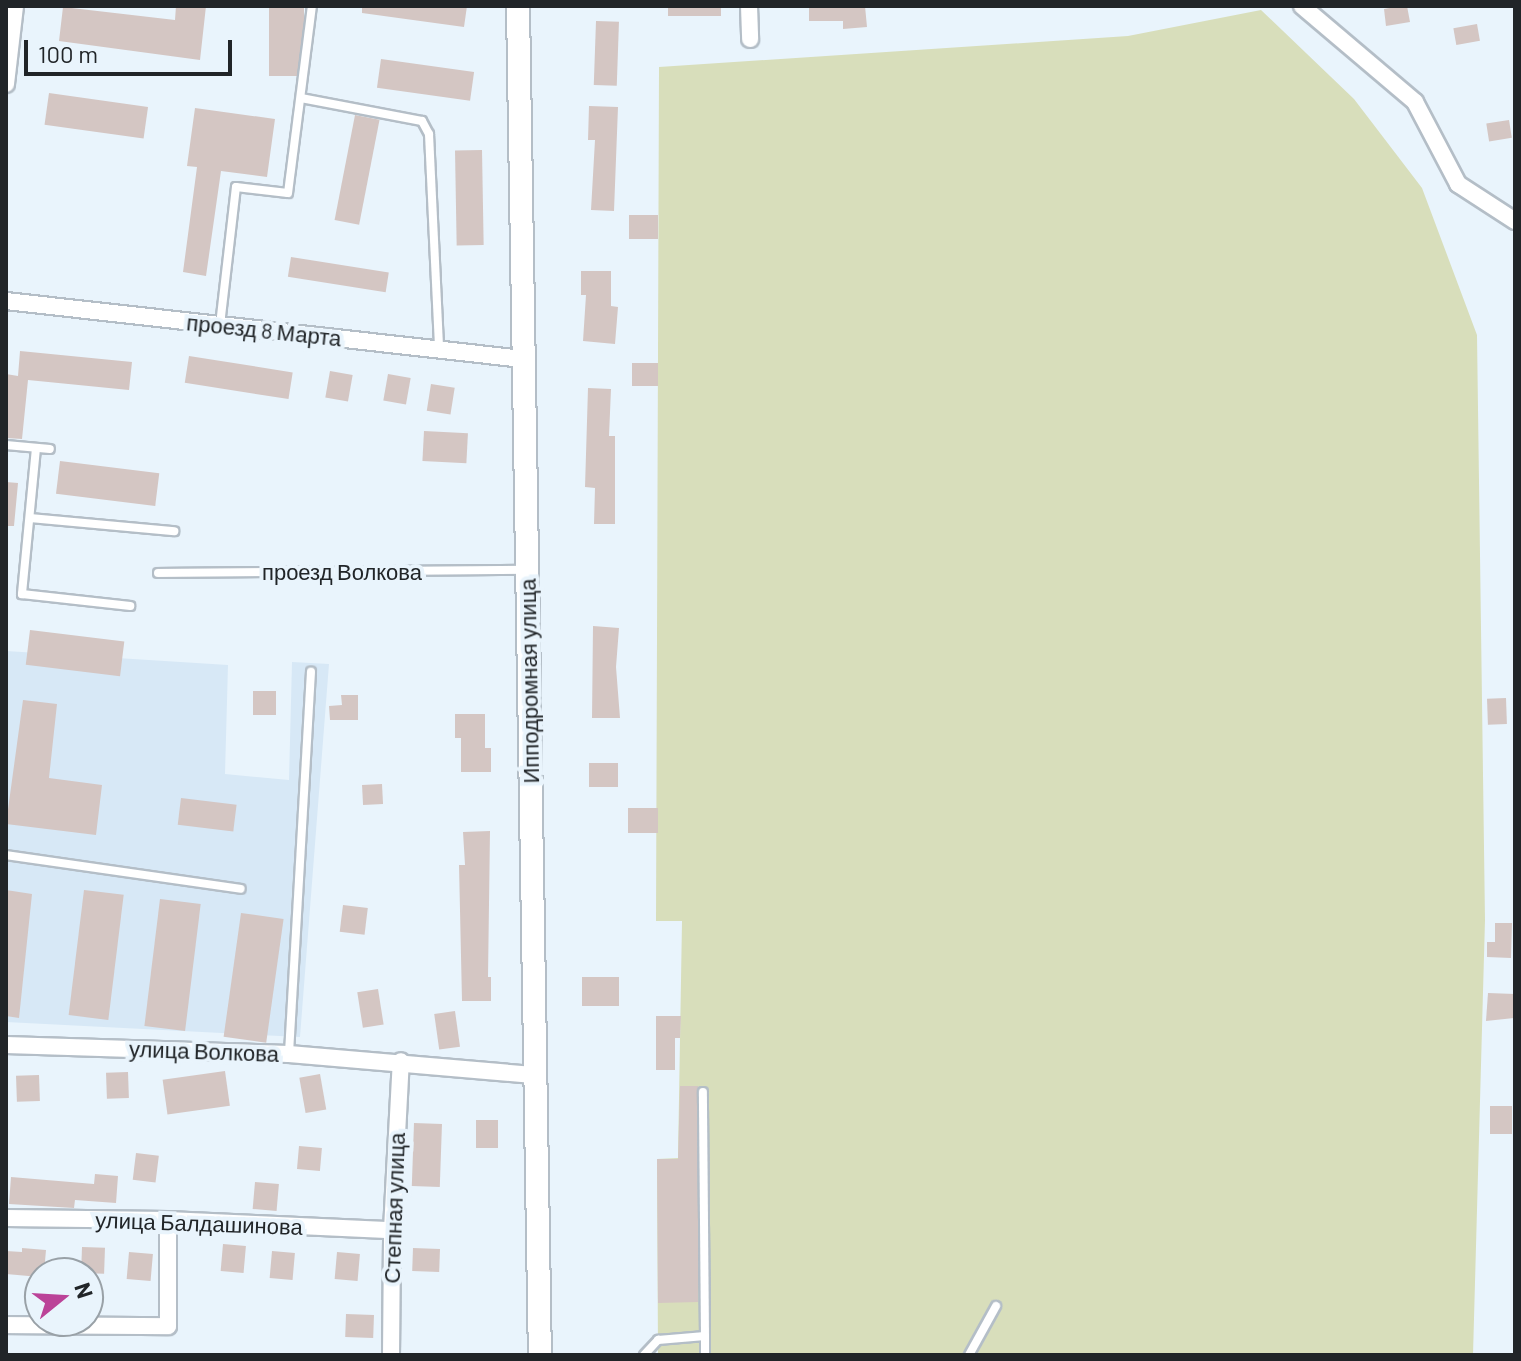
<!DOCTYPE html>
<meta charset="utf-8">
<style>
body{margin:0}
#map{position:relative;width:1521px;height:1361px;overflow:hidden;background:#e9f4fc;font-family:Barlow,sans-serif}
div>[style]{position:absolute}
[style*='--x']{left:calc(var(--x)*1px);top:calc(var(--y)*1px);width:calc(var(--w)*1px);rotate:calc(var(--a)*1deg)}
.built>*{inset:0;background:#d7e8f6}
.green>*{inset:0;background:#d8debb}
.building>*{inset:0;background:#d4c6c3;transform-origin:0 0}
.roads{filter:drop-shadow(2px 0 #b4bec7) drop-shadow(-2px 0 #b4bec7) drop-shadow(0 2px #b4bec7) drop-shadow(0 -2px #b4bec7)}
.service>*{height:8px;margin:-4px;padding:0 4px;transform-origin:4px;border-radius:4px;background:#fff}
.minor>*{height:16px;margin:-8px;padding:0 8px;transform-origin:8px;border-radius:8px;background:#fff}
.secondary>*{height:22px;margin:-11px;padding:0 11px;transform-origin:11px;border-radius:11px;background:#fff}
span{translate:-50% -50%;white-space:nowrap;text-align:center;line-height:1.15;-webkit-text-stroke:8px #e9f4fc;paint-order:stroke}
.street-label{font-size:22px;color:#212528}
.frame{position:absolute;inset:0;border:8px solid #212528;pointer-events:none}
.north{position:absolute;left:24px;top:1257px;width:80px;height:80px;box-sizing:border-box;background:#e9f4fc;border:2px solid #99a1a7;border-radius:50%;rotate:72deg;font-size:22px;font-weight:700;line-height:32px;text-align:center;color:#212528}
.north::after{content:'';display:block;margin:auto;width:28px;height:36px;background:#bb4398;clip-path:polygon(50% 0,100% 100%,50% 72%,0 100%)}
.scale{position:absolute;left:24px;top:40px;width:208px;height:36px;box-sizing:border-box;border:4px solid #212528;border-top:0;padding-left:10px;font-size:24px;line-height:28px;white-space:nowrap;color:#212528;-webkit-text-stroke:6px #e9f4fc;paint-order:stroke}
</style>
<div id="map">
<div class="built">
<div style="clip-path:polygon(6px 651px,228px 665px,225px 774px,289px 780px,292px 662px,329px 664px,300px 1037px,6px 1022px)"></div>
</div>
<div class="green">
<div style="clip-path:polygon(1261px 10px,1354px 99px,1422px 188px,1477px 335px,1485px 920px,1473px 1355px,658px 1355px,657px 1159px,678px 1158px,682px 921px,656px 921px,659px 67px,1128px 36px)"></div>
</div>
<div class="building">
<div style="clip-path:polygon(176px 6px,206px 6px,200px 60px,59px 41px,63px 7px,175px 20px)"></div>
<div style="left:269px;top:6px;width:35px;height:70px"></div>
<div style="clip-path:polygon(362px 6px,467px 6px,464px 27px,362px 13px)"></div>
<div style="left:668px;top:6px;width:53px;height:10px"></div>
<div style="clip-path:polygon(809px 6px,865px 6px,867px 27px,843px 29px,843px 21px,809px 21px)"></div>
<div style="clip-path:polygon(1400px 6px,1407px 6px,1410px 22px,1386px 26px,1384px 9px)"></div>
<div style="left:596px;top:21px;width:23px;height:64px;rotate:2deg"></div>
<div style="left:1477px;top:24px;width:17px;height:24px;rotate:80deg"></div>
<div style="left:381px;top:59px;width:94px;height:29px;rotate:8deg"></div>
<div style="left:49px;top:93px;width:100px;height:32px;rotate:8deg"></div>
<div style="clip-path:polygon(589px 106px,618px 107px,614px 211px,591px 210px,595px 140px,588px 140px)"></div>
<div style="clip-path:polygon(195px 108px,275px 119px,267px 177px,221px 171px,206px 276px,183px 272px,197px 167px,187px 166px)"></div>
<div style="left:355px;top:115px;width:25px;height:107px;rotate:11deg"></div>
<div style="left:1509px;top:120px;width:18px;height:23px;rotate:81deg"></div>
<div style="left:482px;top:150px;width:95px;height:27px;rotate:89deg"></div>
<div style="left:629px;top:215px;width:29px;height:24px"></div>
<div style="left:291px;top:257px;width:99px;height:20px;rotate:9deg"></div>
<div style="clip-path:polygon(581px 271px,611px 271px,611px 306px,618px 307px,615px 344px,583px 341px,586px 295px,581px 295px)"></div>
<div style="clip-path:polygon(20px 351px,132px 362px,129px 390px,28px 380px,22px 439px,6px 438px,6px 374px,18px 376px)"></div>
<div style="left:189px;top:356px;width:105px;height:27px;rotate:9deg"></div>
<div style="left:632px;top:363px;width:26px;height:23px"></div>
<div style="left:330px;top:371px;width:23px;height:27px;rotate:10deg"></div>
<div style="left:388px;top:374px;width:23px;height:27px;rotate:10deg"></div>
<div style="left:431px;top:384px;width:24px;height:27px;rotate:9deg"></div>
<div style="clip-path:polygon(588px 388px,611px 389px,609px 436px,615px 436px,615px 524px,594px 524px,595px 488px,585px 487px)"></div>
<div style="left:424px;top:431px;width:44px;height:30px;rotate:3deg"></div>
<div style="left:60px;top:461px;width:100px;height:33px;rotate:7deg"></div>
<div style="clip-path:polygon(6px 482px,18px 483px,14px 526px,6px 526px)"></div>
<div style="clip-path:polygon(593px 626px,619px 628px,616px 667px,620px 718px,592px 718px)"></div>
<div style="left:30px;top:630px;width:95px;height:35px;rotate:7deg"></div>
<div style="left:253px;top:691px;width:23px;height:24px"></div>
<div style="clip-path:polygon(341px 695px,358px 695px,358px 720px,330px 720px,329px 706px,342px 705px)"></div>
<div style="left:1506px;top:698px;width:26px;height:19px;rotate:88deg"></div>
<div style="clip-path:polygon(23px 700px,57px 704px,49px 778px,102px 785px,96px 835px,6px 824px)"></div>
<div style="clip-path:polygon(455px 714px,485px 714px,485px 748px,491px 748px,491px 772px,461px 772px,461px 738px,455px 738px)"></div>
<div style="left:589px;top:763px;width:29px;height:24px"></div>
<div style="left:382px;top:784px;width:20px;height:20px;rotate:87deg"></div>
<div style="left:181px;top:798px;width:56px;height:27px;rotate:7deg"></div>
<div style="left:628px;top:808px;width:30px;height:25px"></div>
<div style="clip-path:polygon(490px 831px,488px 977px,491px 977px,491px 1001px,462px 1001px,459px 865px,465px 865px,463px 832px)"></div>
<div style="clip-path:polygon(6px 890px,32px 894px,19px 1018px,6px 1016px)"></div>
<div style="left:84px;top:890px;width:40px;height:126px;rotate:7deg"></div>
<div style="left:160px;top:899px;width:41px;height:128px;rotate:7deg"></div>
<div style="left:343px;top:905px;width:25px;height:27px;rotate:7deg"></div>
<div style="left:241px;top:913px;width:43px;height:125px;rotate:8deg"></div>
<div style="clip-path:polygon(1495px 923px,1512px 923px,1511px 958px,1487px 957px,1487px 942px,1495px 942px)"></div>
<div style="left:582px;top:977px;width:37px;height:29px"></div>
<div style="left:378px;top:989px;width:36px;height:21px;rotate:81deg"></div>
<div style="clip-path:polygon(1488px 993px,1515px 994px,1514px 1018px,1486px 1021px)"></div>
<div style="left:455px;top:1011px;width:36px;height:21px;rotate:82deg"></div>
<div style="clip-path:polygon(656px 1016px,681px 1016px,680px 1038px,675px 1038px,675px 1070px,656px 1070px)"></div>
<div style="left:225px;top:1071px;width:35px;height:63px;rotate:82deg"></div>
<div style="left:128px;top:1072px;width:26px;height:22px;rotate:88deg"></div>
<div style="left:320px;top:1074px;width:36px;height:21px;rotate:80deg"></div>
<div style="left:39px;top:1075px;width:26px;height:23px;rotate:88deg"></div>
<div style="clip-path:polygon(680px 1086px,698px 1086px,698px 1302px,658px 1303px,657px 1159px,678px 1159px)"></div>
<div style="left:1490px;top:1106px;width:22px;height:28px"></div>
<div style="left:476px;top:1120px;width:22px;height:28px"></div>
<div style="left:414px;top:1123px;width:28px;height:63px;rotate:2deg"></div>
<div style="left:299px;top:1146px;width:23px;height:23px;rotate:5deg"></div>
<div style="left:136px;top:1153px;width:23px;height:27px;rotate:7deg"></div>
<div style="clip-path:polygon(95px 1174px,118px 1176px,116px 1203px,75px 1200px,74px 1208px,9px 1204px,11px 1177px,94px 1184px)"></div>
<div style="left:255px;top:1182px;width:24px;height:27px;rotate:5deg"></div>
<div style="left:223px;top:1244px;width:23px;height:27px;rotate:5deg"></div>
<div style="left:82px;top:1247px;width:23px;height:26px;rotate:2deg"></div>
<div style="clip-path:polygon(22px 1248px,46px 1250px,44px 1273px,40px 1277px,6px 1274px,6px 1251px,22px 1252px)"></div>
<div style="left:413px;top:1248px;width:27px;height:23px;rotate:2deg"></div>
<div style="left:272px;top:1251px;width:23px;height:27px;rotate:5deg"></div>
<div style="left:129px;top:1252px;width:24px;height:27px;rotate:5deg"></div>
<div style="left:337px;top:1252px;width:23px;height:27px;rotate:5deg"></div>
<div style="left:346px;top:1314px;width:28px;height:23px;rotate:2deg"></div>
</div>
<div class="roads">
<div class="service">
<div style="--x:301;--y:98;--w:123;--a:10.8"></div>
<div style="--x:422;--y:121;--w:15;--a:62"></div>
<div style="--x:429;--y:134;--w:216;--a:87.3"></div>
<div style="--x:220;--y:325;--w:139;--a:-83.4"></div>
<div style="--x:236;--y:187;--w:52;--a:6.6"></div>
<div style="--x:288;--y:193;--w:189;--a:-82.7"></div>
<div style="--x:6;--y:445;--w:44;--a:5.2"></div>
<div style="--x:36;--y:448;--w:147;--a:95.5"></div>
<div style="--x:22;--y:594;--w:109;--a:6.3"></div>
<div style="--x:30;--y:518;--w:145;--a:5.2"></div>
<div style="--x:158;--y:573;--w:367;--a:-0.5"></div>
<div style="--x:6;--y:855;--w:237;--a:8.2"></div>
<div style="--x:289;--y:1053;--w:382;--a:-86.7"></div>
<div style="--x:705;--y:1336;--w:19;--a:90"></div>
<div style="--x:644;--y:1355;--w:21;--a:-47"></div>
<div style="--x:658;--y:1340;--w:47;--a:-4.9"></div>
<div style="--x:705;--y:1336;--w:244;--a:-90.5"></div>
<div style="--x:969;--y:1355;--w:56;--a:-61.1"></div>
</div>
<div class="minor">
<div style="--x:749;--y:6;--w:33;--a:88"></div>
<div style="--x:1302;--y:6;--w:148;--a:40.3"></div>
<div style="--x:1415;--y:102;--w:93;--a:62.3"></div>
<div style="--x:1458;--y:184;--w:68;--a:33"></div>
<div style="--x:6;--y:84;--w:79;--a:-83.4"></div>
<div style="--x:6;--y:301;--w:520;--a:6.4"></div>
<div style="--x:6;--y:1045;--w:283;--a:1.8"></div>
<div style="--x:289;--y:1054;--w:248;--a:4.9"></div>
<div style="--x:6;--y:1218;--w:162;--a:0.7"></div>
<div style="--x:168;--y:1220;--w:224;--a:2.6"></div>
<div style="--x:6;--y:1325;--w:162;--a:0.4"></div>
<div style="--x:168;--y:1326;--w:106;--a:-90"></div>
<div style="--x:391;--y:1355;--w:125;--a:-89.5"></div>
<div style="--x:392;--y:1230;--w:169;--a:-87"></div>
</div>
<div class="secondary">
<div style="--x:518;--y:6;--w:1349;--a:89.07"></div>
</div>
</div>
<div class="street-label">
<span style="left:264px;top:330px;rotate:6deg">проезд 8 Марта</span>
<span style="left:342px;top:572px">проезд Волкова</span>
<span style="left:529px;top:681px;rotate:-91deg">Ипподромная улица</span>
<span style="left:204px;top:1051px;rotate:2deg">улица Волкова</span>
<span style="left:394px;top:1208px;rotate:-88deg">Степная улица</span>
<span style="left:199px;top:1223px;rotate:2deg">улица Балдашинова</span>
</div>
<div class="frame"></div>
<div class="north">N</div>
<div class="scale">100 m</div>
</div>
